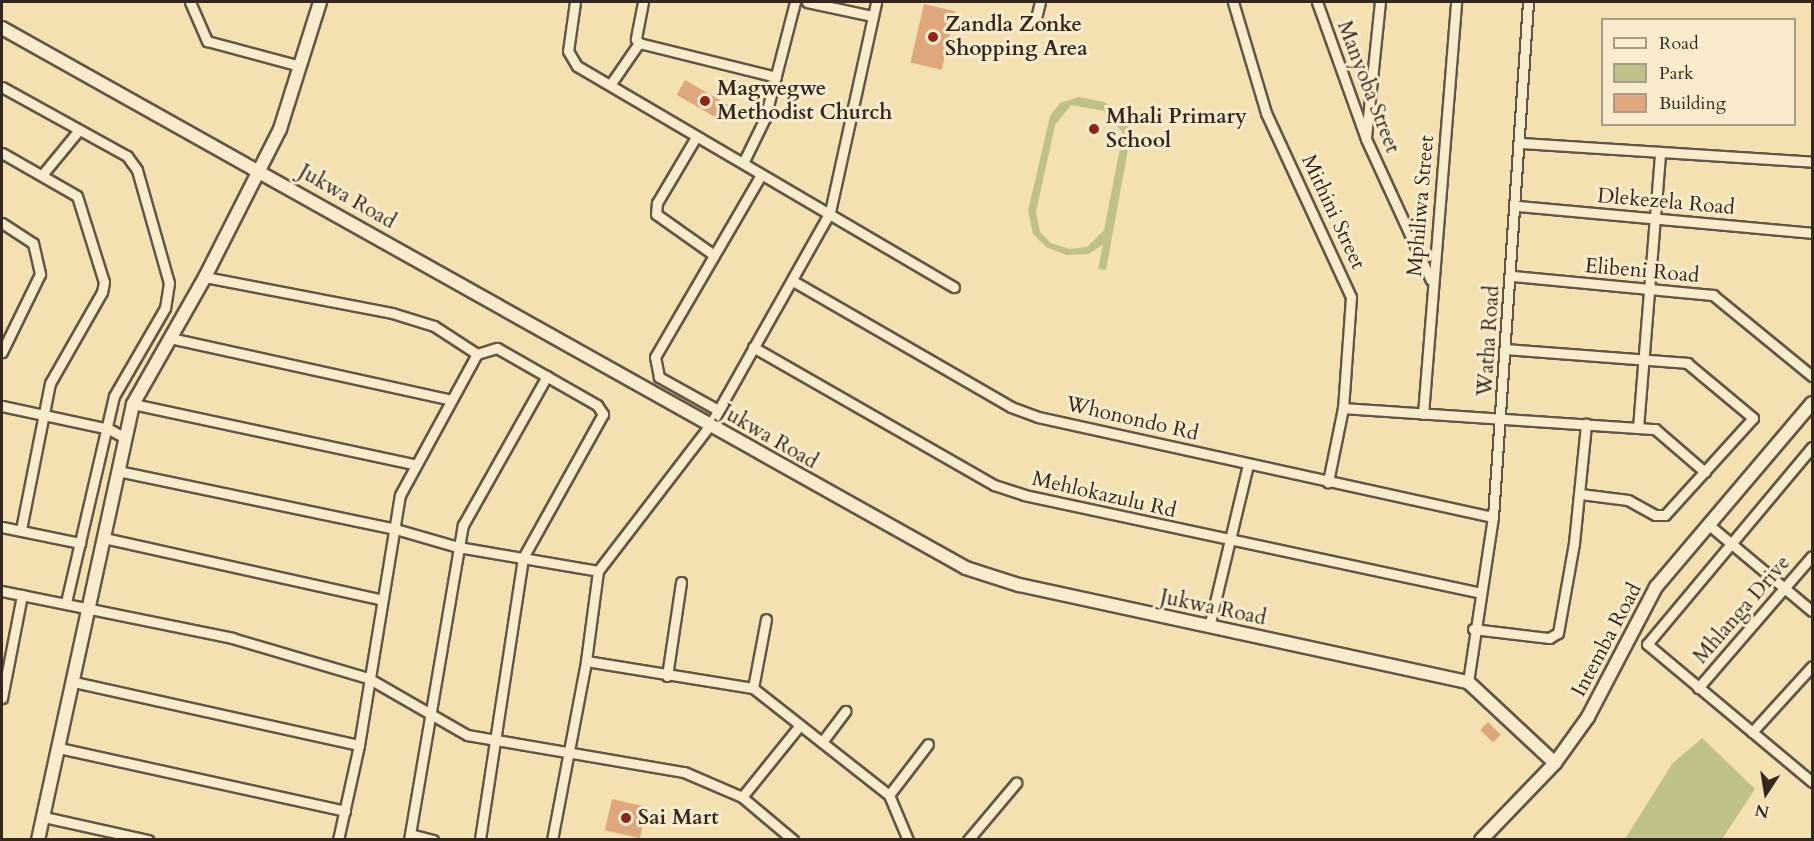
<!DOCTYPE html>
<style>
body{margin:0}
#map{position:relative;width:1814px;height:841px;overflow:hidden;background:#f4e1b2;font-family:Cardo,serif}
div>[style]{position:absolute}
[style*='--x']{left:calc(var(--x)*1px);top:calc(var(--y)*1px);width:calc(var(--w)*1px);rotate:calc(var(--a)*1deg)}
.green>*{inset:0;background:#c0c189}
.building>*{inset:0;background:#dfa77e;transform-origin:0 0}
.roads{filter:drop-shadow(2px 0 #645644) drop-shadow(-2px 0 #645644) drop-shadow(0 2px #645644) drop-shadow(0 -2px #645644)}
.minor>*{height:9px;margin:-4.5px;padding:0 4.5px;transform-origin:4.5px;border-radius:4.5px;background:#f8eccd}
.tertiary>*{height:12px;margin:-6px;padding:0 6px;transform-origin:6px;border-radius:6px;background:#f8eccd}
.dots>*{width:16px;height:16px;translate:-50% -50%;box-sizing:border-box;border:3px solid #f8eccd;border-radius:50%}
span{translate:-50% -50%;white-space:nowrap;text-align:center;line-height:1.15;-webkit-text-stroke:6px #f8eccd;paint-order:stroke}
.poi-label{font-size:21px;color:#342720;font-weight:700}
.left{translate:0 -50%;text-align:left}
.street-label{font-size:21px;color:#342720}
.frame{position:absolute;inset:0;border:3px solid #342720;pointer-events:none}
.legend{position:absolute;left:1601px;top:18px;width:195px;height:108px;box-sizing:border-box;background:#f8eccd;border:2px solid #aa9d88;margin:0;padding:8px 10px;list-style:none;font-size:18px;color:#342720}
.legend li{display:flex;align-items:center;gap:12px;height:30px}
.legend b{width:30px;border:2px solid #aa9d88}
.north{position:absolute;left:1736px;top:763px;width:60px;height:60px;-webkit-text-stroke:4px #f8eccd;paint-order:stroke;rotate:192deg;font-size:16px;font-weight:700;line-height:24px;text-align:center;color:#342720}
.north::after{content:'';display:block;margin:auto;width:21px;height:27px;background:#342720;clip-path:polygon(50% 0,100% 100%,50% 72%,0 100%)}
</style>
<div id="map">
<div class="green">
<div style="clip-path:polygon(evenodd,1079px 97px,1104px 102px,1123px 115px,1131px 133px,1106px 270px,1098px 269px,1103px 245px,1088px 254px,1066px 255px,1046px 247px,1033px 234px,1028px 211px,1050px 116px,1060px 103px,1079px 97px,1071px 105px,1104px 111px,1123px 133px,1104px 230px,1087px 247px,1070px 249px,1051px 243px,1040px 232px,1036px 212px,1055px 125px,1071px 105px)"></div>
<div style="clip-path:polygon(1702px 738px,1755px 789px,1722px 839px,1625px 839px,1672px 764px)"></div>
</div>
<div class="building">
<div style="left:924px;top:4px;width:32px;height:60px;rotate:13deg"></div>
<div style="left:685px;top:80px;width:56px;height:17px;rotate:30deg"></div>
<div style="left:1488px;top:722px;width:18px;height:11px;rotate:45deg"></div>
<div style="left:612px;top:799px;width:36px;height:32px;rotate:13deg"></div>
</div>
<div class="roads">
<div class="minor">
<div style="--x:190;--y:2;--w:43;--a:66.4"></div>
<div style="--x:207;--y:41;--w:96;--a:15"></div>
<div style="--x:575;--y:2;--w:49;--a:98.1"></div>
<div style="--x:568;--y:51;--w:17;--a:59"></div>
<div style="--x:577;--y:66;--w:437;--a:30.4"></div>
<div style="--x:643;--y:2;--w:38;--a:101"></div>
<div style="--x:636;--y:39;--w:5;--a:53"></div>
<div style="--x:639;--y:43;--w:141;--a:13.9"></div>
<div style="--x:807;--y:2;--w:66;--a:12.2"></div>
<div style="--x:1233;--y:2;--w:116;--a:73.4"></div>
<div style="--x:1266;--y:113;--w:203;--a:65.2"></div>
<div style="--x:1351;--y:297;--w:111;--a:94.1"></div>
<div style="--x:1343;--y:408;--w:76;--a:101.5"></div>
<div style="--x:1317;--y:2;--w:145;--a:70.3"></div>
<div style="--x:1366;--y:139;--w:155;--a:65.3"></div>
<div style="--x:1035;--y:22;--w:21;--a:-76"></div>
<div style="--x:610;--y:85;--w:51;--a:-55.4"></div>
<div style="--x:2;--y:87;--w:143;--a:28.9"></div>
<div style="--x:127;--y:156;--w:17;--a:54"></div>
<div style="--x:137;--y:170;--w:117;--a:74.2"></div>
<div style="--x:169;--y:283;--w:25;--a:99"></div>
<div style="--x:165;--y:308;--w:102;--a:120.1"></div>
<div style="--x:114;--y:396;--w:212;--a:103.1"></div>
<div style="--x:696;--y:137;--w:77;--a:120.6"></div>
<div style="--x:657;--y:203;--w:11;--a:95"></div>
<div style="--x:656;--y:214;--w:71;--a:35.3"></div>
<div style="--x:1366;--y:137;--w:136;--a:-84.1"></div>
<div style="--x:1522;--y:143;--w:291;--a:3.7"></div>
<div style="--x:2;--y:153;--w:86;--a:29.8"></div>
<div style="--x:77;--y:196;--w:90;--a:72.6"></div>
<div style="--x:104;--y:282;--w:10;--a:101"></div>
<div style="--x:102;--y:292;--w:105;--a:119.7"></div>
<div style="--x:50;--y:383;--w:150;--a:101.2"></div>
<div style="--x:743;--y:163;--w:50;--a:-63.9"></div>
<div style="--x:765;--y:118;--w:120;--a:-75.5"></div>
<div style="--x:42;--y:175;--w:58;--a:-50.6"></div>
<div style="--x:1517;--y:206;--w:296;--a:5.2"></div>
<div style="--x:2;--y:223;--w:37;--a:33"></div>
<div style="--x:33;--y:243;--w:32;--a:77"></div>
<div style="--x:40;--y:274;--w:87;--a:116"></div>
<div style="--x:1512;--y:276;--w:202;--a:5.4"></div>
<div style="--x:1713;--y:295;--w:128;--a:39.3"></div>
<div style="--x:205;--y:277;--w:190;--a:10.9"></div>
<div style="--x:392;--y:313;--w:44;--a:17.2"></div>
<div style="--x:434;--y:326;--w:51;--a:33.1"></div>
<div style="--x:793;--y:281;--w:252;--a:30"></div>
<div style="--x:1011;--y:407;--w:29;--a:20"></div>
<div style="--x:1038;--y:417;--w:466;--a:12.4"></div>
<div style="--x:170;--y:338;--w:288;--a:12.4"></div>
<div style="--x:753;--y:347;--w:278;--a:29.8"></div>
<div style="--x:994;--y:485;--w:32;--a:18"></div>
<div style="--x:1024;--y:495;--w:466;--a:12.1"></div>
<div style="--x:1506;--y:349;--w:182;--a:4.4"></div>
<div style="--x:1687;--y:363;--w:86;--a:39.8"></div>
<div style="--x:1753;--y:418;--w:131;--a:132.2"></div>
<div style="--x:1665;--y:515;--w:10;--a:180"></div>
<div style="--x:1655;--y:515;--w:31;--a:-151"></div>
<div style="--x:1628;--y:500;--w:48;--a:-172.9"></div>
<div style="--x:133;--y:404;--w:287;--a:12.1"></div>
<div style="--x:2;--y:406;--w:109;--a:12.1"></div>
<div style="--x:109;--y:429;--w:18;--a:29"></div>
<div style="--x:1343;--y:408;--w:313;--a:3.9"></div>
<div style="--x:1655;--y:429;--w:66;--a:40.7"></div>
<div style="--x:718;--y:410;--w:68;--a:-150.8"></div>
<div style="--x:659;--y:377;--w:20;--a:-101"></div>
<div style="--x:655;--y:357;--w:211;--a:-59.8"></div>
<div style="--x:1423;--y:414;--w:413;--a:-85.4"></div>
<div style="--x:1638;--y:428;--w:277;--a:-85.4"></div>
<div style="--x:1812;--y:447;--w:257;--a:129.9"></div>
<div style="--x:1647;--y:644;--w:215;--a:39.9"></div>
<div style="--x:118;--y:471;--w:280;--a:11.8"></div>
<div style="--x:392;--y:528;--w:69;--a:16.1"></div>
<div style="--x:458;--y:547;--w:142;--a:9.7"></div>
<div style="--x:1709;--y:525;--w:134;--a:39.9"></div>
<div style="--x:2;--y:527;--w:80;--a:11.6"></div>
<div style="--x:104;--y:538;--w:282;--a:12.5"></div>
<div style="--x:2;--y:591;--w:235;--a:11.5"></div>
<div style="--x:232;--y:638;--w:142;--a:16.4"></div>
<div style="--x:368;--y:678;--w:114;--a:29.9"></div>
<div style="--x:467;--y:735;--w:220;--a:9.7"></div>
<div style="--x:684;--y:772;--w:63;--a:23.3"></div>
<div style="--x:742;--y:797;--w:67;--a:40.1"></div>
<div style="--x:1209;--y:627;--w:168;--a:-76.5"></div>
<div style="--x:1473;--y:629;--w:77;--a:6.8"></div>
<div style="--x:1549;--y:638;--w:10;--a:-29"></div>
<div style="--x:1558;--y:633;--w:91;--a:-79.9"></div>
<div style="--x:1574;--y:543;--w:120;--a:-84.2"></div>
<div style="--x:586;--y:661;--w:169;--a:9.2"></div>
<div style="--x:753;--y:688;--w:173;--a:38.2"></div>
<div style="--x:889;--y:795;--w:49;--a:67.1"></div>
<div style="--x:667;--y:676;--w:95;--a:-81.5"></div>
<div style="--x:74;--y:682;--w:292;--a:12.5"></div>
<div style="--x:1468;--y:682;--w:167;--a:-81.4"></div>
<div style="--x:1493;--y:517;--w:516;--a:-86.11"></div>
<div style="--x:753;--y:688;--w:70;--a:-79.3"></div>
<div style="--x:1698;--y:688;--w:174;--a:-49.2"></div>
<div style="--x:2;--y:698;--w:105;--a:-79"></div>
<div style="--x:1752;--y:732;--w:89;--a:-47.7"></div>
<div style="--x:822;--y:742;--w:39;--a:-53"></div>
<div style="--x:59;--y:748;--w:293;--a:12.4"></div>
<div style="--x:889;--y:795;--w:64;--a:-52.6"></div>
<div style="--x:742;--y:797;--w:92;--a:-51.1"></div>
<div style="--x:44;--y:817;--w:107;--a:12.5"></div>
<div style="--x:410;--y:834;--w:24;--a:15"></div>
<div style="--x:338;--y:840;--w:97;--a:-77.5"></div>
<div style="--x:359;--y:745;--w:253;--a:-80.7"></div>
<div style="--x:400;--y:495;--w:161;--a:-61.4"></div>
<div style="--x:477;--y:354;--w:21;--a:-17"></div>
<div style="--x:497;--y:348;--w:115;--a:29.7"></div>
<div style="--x:597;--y:405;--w:11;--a:56"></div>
<div style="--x:603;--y:414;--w:165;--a:119.1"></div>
<div style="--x:523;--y:558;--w:285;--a:98.7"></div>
<div style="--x:409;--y:840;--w:320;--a:-80.3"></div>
<div style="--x:463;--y:525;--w:171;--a:-60.6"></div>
<div style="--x:552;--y:840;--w:182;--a:-79.2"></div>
<div style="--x:586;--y:661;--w:91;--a:-82.4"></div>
<div style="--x:598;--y:571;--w:184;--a:-52.5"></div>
<div style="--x:710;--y:425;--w:244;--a:-60.6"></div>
<div style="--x:830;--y:212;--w:215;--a:-77.6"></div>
<div style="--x:968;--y:840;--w:75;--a:-49.9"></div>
</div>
<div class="tertiary">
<div style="--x:2;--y:28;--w:1105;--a:29.26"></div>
<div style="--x:966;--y:568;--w:56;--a:17.8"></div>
<div style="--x:1019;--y:585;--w:459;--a:12.2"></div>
<div style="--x:1468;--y:682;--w:119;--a:43"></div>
<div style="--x:38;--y:840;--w:446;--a:-77.7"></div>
<div style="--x:133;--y:404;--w:146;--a:-60.4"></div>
<div style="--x:205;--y:277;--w:166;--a:-63.1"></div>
<div style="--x:280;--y:129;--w:133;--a:-72.5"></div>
<div style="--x:1481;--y:840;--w:107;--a:-46.1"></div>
<div style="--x:1555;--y:763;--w:57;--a:-54.3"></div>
<div style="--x:1588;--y:717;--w:147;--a:-62.4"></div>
<div style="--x:1656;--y:587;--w:241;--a:-49.7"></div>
</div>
</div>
<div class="dots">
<div style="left:933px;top:37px;background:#8f2418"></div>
<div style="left:705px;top:101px;background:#8f2418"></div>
<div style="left:1094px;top:129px;background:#8f2418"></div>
<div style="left:626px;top:818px;background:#8f2418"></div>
</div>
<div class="poi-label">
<span class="left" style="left:945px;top:37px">Zandla Zonke<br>Shopping Area</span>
<span class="left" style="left:717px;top:101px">Magwegwe<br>Methodist Church</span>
<span class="left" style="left:1106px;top:129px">Mhali Primary<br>School</span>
<span class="left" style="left:638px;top:818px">Sai Mart</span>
</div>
<div class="street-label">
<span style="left:1368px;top:87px;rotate:69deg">Manyoba Street</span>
<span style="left:347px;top:197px;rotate:30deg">Jukwa Road</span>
<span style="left:1666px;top:202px;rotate:5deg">Dlekezela Road</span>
<span style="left:1421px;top:206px;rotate:-85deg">Mphiliwa Street</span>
<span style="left:1333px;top:212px;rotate:65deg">Mithini Street</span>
<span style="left:1642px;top:271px;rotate:5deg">Elibeni Road</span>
<span style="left:1489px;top:341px;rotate:-86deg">Watha Road</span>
<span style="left:1132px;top:419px;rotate:13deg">Whonondo Rd</span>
<span style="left:769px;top:437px;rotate:30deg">Jukwa Road</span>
<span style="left:1104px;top:495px;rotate:13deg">Mehlokazulu Rd</span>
<span style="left:1213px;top:608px;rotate:12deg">Jukwa Road</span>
<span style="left:1742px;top:610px;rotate:-49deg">Mhlanga Drive</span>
<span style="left:1607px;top:640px;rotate:-62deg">Intemba Road</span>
</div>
<div class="frame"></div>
<ul class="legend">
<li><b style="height:8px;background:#f8eccd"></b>Road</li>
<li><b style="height:16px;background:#c0c189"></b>Park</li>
<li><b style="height:16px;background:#dfa77e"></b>Building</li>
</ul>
<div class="north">N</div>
</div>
